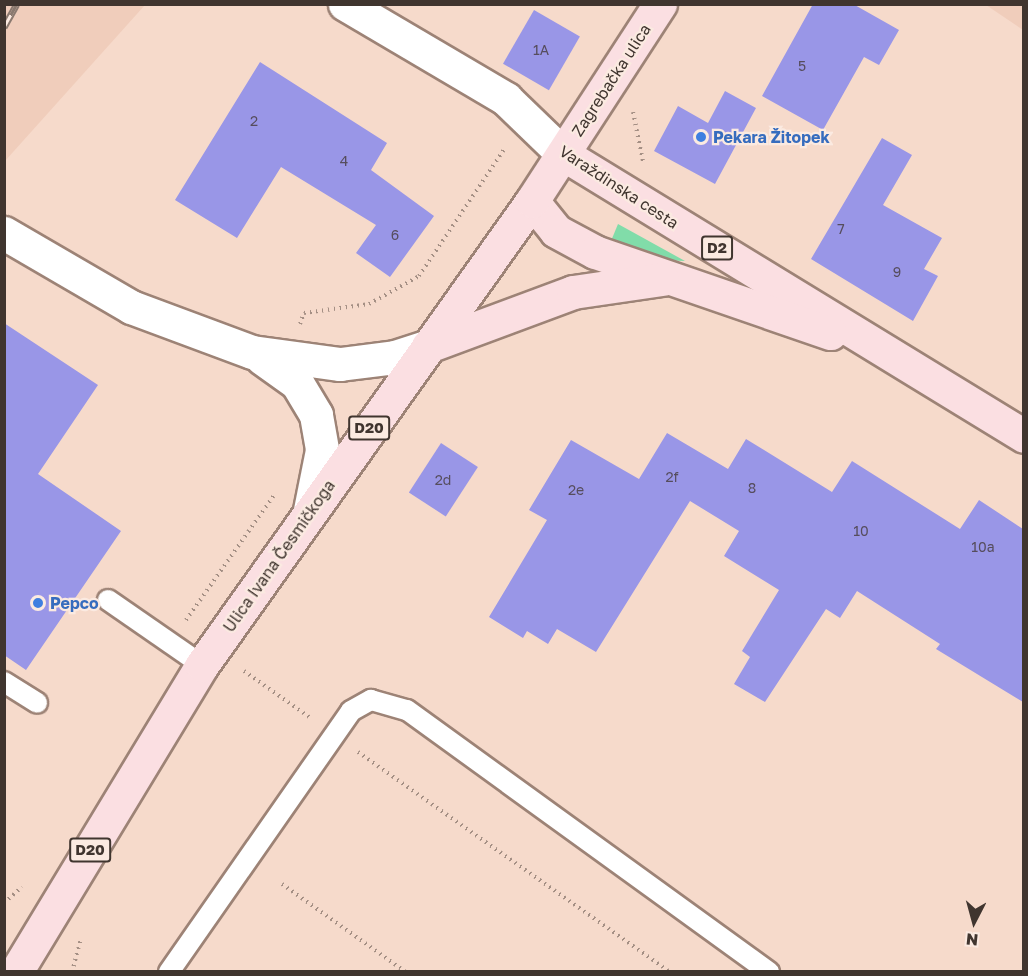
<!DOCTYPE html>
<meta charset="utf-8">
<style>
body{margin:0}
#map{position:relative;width:1028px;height:976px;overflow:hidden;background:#f6dacb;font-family:"Golos Text",sans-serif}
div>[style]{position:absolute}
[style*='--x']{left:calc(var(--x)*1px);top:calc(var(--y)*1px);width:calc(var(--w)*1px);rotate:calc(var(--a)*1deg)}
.built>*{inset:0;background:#f0cdbb}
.green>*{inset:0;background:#81dca9}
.building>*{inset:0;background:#9996e7;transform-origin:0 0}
.path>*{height:4px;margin-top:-2px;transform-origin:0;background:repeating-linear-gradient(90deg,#a48f84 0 1.5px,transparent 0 6px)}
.roads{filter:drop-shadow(2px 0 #9d8376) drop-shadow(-2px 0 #9d8376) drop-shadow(0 2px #9d8376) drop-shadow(0 -2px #9d8376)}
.service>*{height:20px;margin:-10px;padding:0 10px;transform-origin:10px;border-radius:10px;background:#fff}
.minor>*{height:33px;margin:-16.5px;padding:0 16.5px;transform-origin:16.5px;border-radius:16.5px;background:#fff}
.secondary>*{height:33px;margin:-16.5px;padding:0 16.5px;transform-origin:16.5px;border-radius:16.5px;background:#fff}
.primary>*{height:33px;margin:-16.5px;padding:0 16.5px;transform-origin:16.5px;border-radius:16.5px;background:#fbdfe2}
.rail>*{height:7px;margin-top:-3.5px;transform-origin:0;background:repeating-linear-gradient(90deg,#fbeae1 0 14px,#8a796f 0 28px);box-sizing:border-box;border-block:2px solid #8a796f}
.dots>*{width:16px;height:16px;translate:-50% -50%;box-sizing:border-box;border:3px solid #fbeae1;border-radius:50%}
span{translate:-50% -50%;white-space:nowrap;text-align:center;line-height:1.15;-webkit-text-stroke:4.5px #fbeae1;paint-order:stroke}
.number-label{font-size:14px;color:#564d5d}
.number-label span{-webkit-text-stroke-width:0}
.shield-label span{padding:2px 4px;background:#fbeae1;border:2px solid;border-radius:4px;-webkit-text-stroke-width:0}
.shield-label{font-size:15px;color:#40352f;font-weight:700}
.street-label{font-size:16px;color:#40352f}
.shop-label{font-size:16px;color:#366cbe;font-weight:700}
.left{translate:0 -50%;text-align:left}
.frame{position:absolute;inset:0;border:6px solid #40352f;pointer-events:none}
.north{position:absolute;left:944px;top:892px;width:60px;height:60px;-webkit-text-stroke:4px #fbeae1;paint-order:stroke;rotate:186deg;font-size:16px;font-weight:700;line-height:24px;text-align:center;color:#40352f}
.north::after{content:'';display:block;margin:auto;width:21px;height:27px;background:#40352f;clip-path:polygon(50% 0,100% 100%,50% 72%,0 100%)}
</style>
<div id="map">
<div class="built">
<div style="clip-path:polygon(5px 4px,145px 5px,5px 161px,4px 5px)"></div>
<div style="clip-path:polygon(986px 5px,1023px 5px,1023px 30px)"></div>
</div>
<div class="green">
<div style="clip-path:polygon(618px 224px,685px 261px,660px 260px,611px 241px)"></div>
</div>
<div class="building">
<div style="clip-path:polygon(813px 4px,853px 4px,899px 30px,879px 65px,864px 57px,823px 130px,762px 96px)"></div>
<div style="left:534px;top:10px;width:53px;height:62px;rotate:30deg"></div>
<div style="clip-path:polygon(260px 62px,387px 143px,371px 170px,434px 216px,390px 277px,356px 253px,376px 225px,281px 167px,237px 238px,175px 200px)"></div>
<div style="clip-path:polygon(725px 91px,756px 108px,715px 184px,654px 151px,678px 106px,708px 123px)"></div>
<div style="clip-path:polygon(882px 138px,912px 155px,883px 205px,942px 238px,924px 269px,938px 276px,913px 321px,811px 259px)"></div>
<div style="clip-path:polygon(4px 323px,98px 385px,38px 474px,121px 531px,26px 670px,4px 655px)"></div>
<div style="clip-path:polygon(667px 433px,728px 469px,746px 439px,832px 492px,852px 461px,960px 529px,979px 500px,1023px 529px,1023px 702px,936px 649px,940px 644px,857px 591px,840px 618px,826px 609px,765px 702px,734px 684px,750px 657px,742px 651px,779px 590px,724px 556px,739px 531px,690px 501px,596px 652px,557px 629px,548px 644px,527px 631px,523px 638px,489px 617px,547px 520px,529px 510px,571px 440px,639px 479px)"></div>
<div style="left:441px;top:443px;width:44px;height:59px;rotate:33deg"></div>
</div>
<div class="path">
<div style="--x:633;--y:112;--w:50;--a:78.5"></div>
<div style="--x:300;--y:324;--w:12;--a:-70"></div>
<div style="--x:304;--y:313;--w:66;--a:-7.9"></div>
<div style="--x:369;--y:304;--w:57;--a:-29.2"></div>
<div style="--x:419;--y:276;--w:154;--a:-56.1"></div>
<div style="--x:186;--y:620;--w:154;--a:-54.8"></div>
<div style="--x:244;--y:671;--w:83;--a:35.2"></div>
<div style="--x:358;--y:752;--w:382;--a:35.2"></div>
<div style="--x:282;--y:884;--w:152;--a:35.4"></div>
<div style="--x:4;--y:903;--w:24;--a:-42"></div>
<div style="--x:72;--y:972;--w:35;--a:-75"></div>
</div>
<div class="roads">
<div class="service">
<div style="--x:108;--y:600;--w:114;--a:34.7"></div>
<div style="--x:4;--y:682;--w:39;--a:32"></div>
<div style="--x:169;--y:972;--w:318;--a:-55.1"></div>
<div style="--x:351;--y:711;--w:23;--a:-29"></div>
<div style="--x:371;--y:700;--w:37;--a:16"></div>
<div style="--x:407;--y:710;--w:447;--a:35.9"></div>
</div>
<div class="minor">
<div style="--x:345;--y:4;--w:187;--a:30.5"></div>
<div style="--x:506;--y:99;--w:79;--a:44"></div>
</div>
<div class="secondary">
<div style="--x:4;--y:233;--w:147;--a:30.2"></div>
<div style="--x:131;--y:307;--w:129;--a:20.4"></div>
<div style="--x:252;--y:352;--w:89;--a:7.8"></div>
<div style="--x:340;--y:364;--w:55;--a:-7.3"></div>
<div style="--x:395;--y:357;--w:35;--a:-18"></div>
<div style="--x:262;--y:358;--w:43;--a:35.5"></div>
<div style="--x:297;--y:383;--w:37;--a:59"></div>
<div style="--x:316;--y:415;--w:36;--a:80"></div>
<div style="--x:322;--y:450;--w:61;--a:101.3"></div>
</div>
<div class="primary">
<div style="--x:563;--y:154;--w:540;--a:31.45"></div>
<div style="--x:532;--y:201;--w:38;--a:51"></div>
<div style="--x:556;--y:231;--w:44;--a:28.3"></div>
<div style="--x:595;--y:252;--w:249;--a:19"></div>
<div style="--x:428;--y:346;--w:155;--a:-20.4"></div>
<div style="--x:573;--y:292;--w:90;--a:-8.3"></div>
<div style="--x:16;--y:972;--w:359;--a:-58.8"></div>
<div style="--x:202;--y:665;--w:569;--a:-54.58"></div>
<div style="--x:532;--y:201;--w:235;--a:-57"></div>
</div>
</div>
<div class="rail">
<div style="--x:4;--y:27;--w:26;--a:-61"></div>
</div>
<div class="dots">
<div style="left:701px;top:137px;background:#3f7fe0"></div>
<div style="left:38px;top:603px;background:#3f7fe0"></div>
</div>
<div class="number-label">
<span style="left:541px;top:50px">1A</span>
<span style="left:802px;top:66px">5</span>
<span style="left:254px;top:121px">2</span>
<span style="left:344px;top:161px">4</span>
<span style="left:841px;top:229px">7</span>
<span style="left:395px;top:235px">6</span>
<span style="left:897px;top:272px">9</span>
<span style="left:672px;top:477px">2f</span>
<span style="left:443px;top:480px">2d</span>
<span style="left:752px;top:488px">8</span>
<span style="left:576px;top:490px">2e</span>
<span style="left:861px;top:531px">10</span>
<span style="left:983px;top:547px">10a</span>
</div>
<div class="shield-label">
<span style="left:717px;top:248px">D2</span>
<span style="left:369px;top:428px">D20</span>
<span style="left:90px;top:850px">D20</span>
</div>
<div class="street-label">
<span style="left:611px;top:80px;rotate:-57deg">Zagrebačka ulica</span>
<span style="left:619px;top:187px;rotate:33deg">Varaždinska cesta</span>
<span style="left:279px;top:556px;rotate:-55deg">Ulica Ivana Česmičkoga</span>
</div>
<div class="shop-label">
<span class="left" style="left:713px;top:137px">Pekara Žitopek</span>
<span class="left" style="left:50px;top:603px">Pepco</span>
</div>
<div class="frame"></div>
<div class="north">N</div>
</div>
